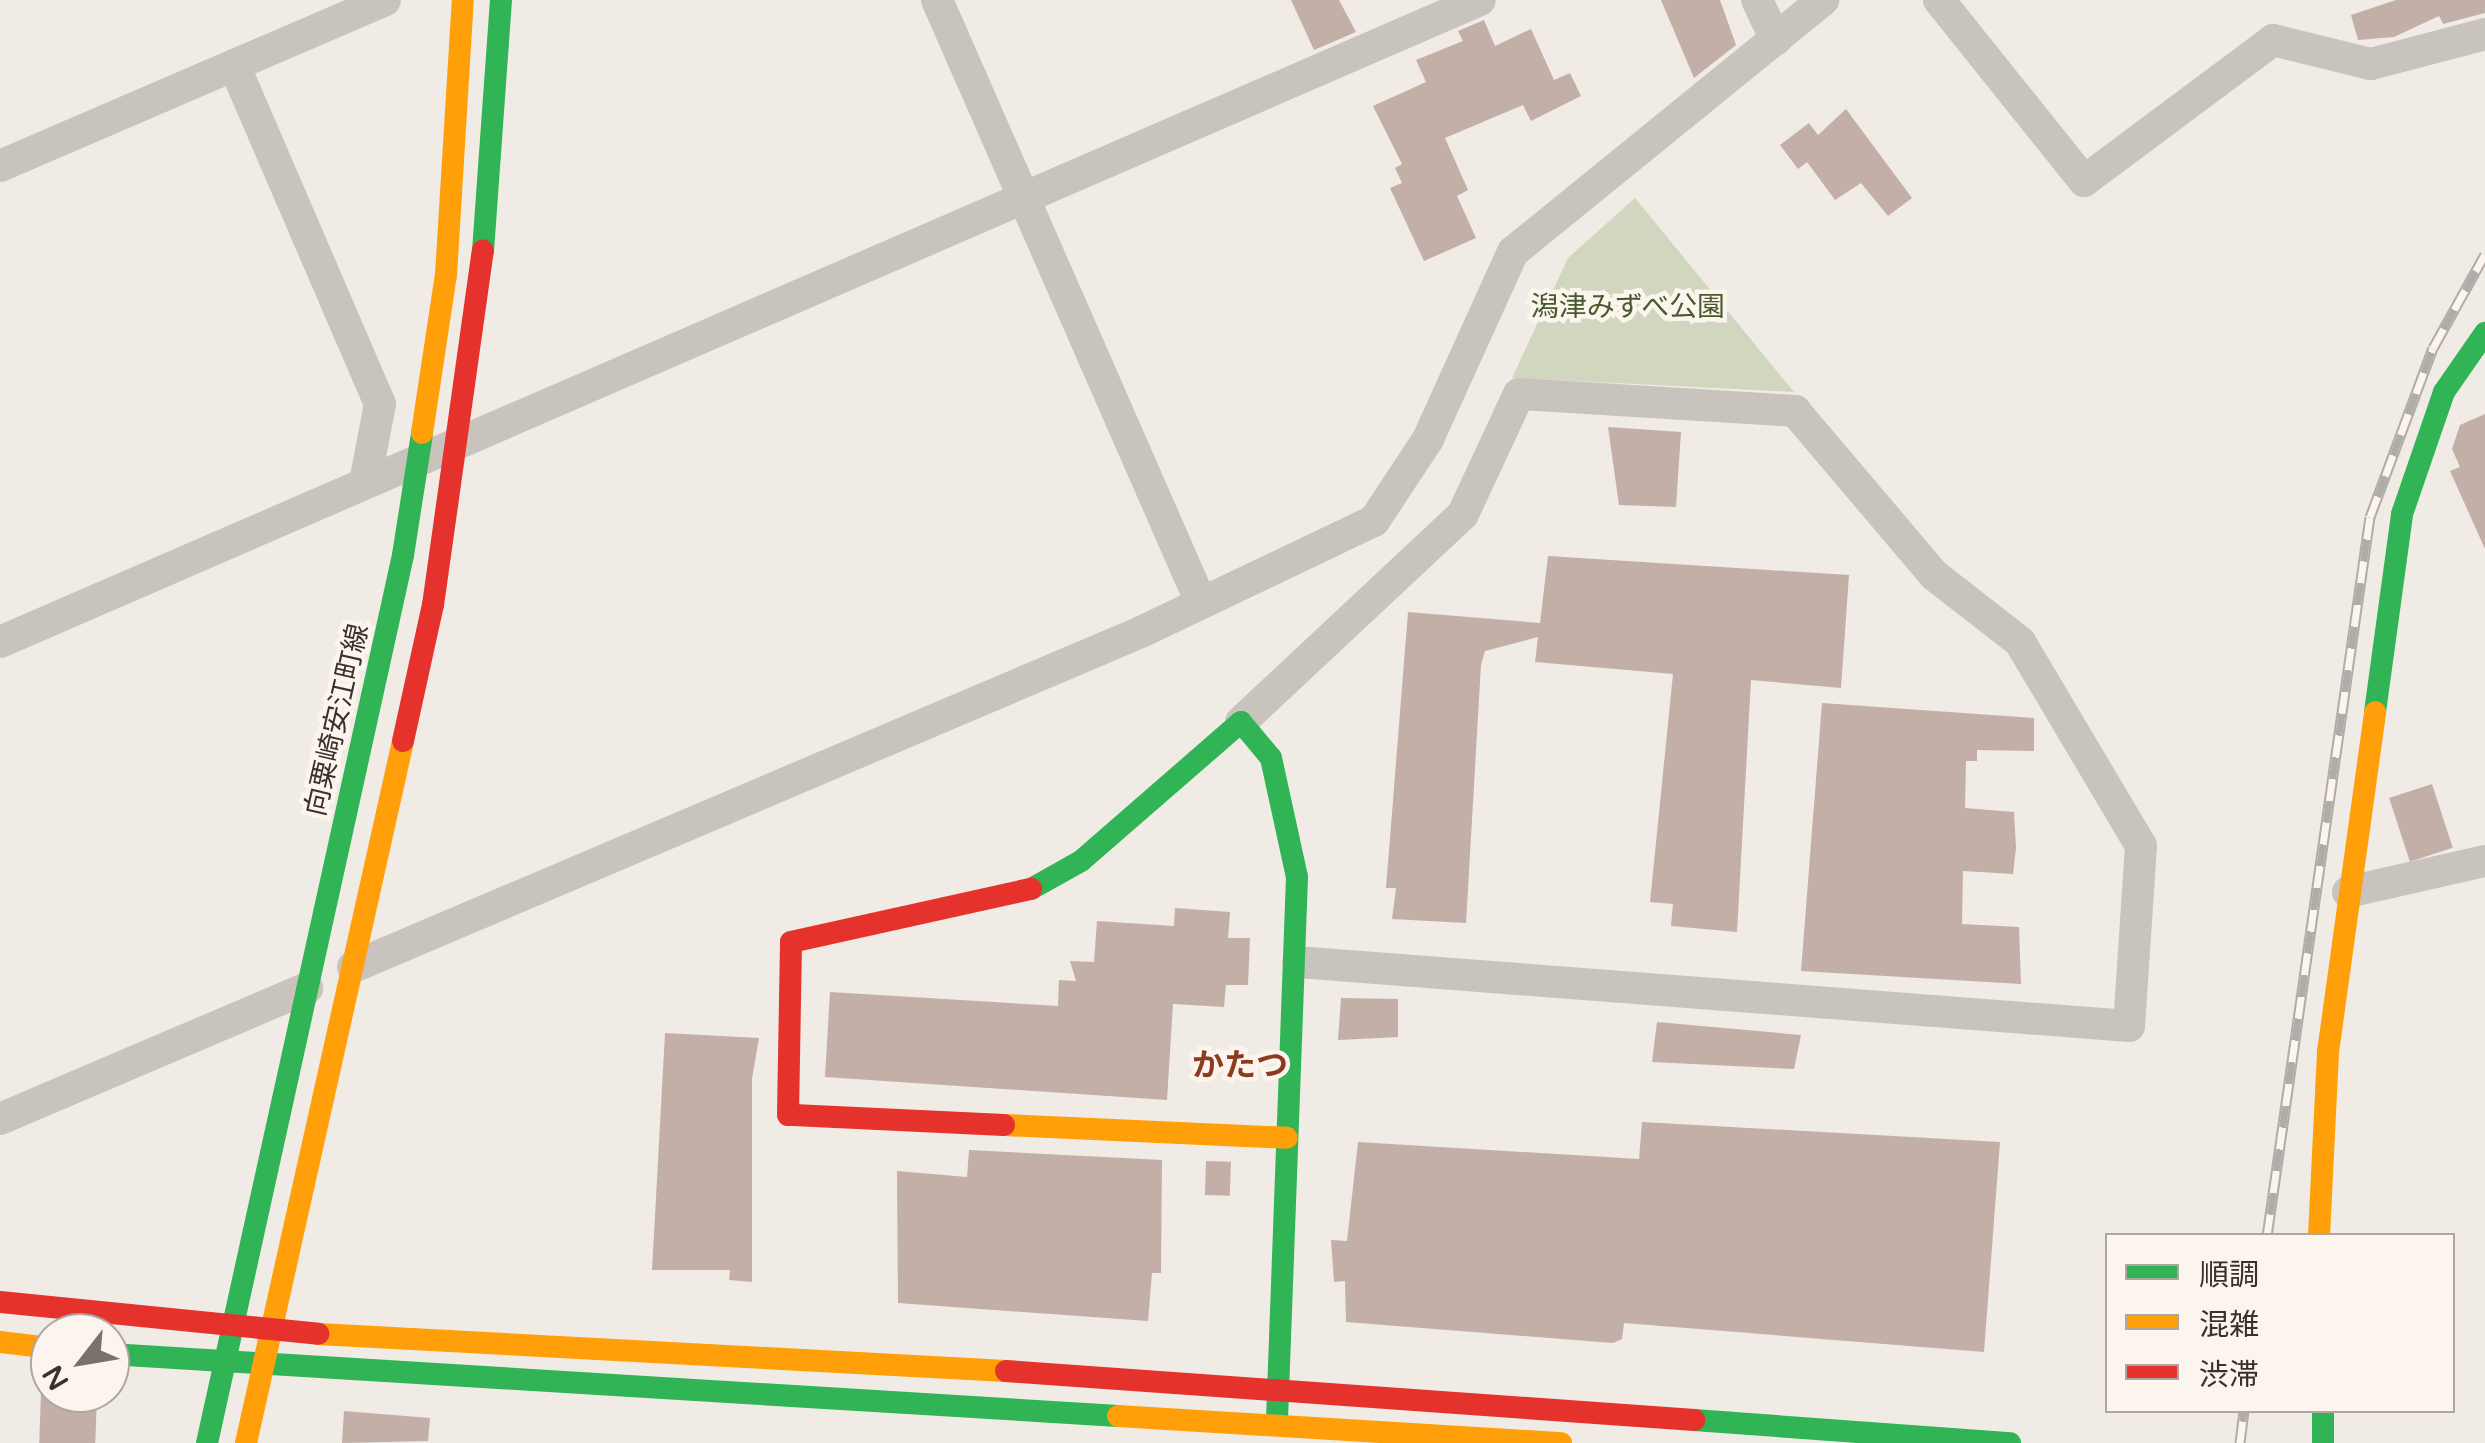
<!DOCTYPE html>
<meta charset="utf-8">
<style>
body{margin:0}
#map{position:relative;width:2485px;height:1443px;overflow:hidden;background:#f0ebe5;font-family:"Varela Round","Noto Sans JP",sans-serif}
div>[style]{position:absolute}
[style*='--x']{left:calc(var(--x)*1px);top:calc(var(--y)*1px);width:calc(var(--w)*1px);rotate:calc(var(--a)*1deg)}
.green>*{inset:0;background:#d1d6bf}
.building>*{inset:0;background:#c3afa7;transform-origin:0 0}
.street>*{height:32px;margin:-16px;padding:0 16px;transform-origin:16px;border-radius:16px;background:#c9c3be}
.fast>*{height:22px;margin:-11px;padding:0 11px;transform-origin:11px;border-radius:11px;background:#30b455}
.slow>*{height:22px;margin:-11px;padding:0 11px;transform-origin:11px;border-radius:11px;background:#ff9f0a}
.jam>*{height:22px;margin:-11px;padding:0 11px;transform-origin:11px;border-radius:11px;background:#e5322d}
.rail>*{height:11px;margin-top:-5.5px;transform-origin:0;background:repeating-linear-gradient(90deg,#fbf5ee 0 22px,#b1aca8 0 44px);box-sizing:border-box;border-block:2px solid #b1aca8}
span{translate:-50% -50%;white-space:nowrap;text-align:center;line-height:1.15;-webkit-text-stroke:9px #fbf5ee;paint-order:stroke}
.park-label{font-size:28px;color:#4a5a2e}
.street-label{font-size:28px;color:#3b302b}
.quarter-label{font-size:32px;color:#8c3b22;font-weight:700}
.legend{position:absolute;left:2105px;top:1233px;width:350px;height:180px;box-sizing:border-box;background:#fbf5ee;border:2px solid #aea6a0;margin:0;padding:12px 18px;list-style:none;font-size:30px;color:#3b302b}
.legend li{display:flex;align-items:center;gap:20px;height:50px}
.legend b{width:50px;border:2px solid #aea6a0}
.north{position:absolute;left:30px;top:1313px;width:100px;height:100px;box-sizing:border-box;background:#fbf5ee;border:2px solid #aea6a0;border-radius:50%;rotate:239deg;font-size:28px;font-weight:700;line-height:40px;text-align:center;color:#3b302b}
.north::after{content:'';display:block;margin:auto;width:35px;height:45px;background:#7a716c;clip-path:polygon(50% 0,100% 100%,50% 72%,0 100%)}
</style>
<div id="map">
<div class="green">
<div style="clip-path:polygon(1635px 198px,1794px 392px,1512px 378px,1568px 258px)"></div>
</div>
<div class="building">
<div style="clip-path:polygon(1291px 0,1339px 0,1356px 32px,1314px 50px)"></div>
<div style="clip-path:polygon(1661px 0,1720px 0,1736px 45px,1694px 78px)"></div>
<div style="clip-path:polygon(2396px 0,2485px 0,2485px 13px,2443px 24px,2439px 16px,2394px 37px,2358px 40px,2351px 15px)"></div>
<div style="clip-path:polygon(1484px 20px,1495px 46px,1531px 29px,1554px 80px,1570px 73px,1581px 96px,1531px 121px,1523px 105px,1445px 138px,1468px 190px,1457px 196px,1476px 238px,1424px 261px,1390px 188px,1402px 183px,1395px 168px,1402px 164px,1373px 106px,1426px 82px,1416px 60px,1463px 41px,1458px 31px)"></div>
<div style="clip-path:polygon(1846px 109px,1912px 198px,1888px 216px,1861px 183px,1835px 200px,1807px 162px,1798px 169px,1780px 145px,1809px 123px,1818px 135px)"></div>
<div style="clip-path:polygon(2485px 414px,2485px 549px,2450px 471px,2460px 467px,2452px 449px,2460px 425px)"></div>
<div style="clip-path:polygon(1608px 427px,1681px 432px,1676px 507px,1619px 505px)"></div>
<div style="clip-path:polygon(1548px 556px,1849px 575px,1841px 688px,1751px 680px,1737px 932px,1671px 926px,1673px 904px,1650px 902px,1673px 674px,1535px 662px,1538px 637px,1485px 651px,1481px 665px,1466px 923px,1392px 919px,1396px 888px,1386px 888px,1408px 612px,1540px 623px)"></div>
<div style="clip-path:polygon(1822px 703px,2034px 718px,2034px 751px,1977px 750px,1977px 761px,1966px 761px,1965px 808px,2014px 812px,2016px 848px,2013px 874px,1963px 871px,1962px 924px,2019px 927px,2021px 984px,1801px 971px)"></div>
<div style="left:2432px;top:784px;width:67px;height:45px;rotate:72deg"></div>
<div style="clip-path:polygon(1175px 908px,1230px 912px,1228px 938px,1250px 938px,1248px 985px,1226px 985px,1224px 1007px,1173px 1004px,1167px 1100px,825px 1077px,830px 992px,1058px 1006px,1059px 980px,1076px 981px,1070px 961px,1094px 962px,1097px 921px,1174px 926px)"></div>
<div style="clip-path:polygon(1341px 998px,1398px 999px,1398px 1037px,1338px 1040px)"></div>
<div style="clip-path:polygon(1657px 1022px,1801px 1035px,1794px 1069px,1652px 1062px)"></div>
<div style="clip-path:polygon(665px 1033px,759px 1038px,752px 1079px,752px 1282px,729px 1280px,730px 1270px,652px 1270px)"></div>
<div style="clip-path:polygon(1642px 1122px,2000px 1142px,1984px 1352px,1624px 1323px,1622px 1339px,1613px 1343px,1346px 1322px,1345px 1281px,1334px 1282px,1331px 1240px,1347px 1241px,1358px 1142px,1639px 1159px)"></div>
<div style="clip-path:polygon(969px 1150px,1162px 1160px,1161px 1273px,1152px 1273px,1148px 1321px,898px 1303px,897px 1171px,967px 1177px)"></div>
<div style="left:1206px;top:1161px;width:25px;height:34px;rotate:2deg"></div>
<div style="left:41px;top:1393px;width:56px;height:50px;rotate:2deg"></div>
<div style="clip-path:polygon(344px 1411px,430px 1418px,428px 1441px,342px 1443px)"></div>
</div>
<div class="street">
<div style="--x:937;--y:0;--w:653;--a:66.34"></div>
<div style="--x:1757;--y:0;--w:44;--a:64.6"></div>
<div style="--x:1939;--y:0;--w:232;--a:51.3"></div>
<div style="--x:2084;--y:181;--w:236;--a:-36.7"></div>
<div style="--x:2273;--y:40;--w:101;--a:13.8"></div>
<div style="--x:2371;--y:64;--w:118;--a:-14.7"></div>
<div style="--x:234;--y:65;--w:369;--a:66.7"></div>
<div style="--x:380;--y:404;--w:80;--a:100.8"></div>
<div style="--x:0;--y:166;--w:419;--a:-23.3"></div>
<div style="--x:0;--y:642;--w:1613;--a:-23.45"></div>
<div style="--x:1241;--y:722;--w:304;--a:-43.1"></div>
<div style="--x:1463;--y:514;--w:132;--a:-65"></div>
<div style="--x:1519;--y:394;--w:277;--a:3.5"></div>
<div style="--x:1795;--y:411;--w:215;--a:49.7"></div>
<div style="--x:1934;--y:575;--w:109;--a:37.9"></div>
<div style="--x:2020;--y:642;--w:237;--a:59.3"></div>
<div style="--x:2141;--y:846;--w:180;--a:93.8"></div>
<div style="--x:2129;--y:1026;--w:833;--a:-175.6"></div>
<div style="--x:2348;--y:892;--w:140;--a:-12.8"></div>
<div style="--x:353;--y:967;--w:856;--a:-23.03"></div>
<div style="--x:1141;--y:632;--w:258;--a:-25.5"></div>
<div style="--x:1374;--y:521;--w:98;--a:-56.6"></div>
<div style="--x:1428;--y:439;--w:205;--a:-65.6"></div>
<div style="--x:1513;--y:252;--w:400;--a:-39.1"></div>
<div style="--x:0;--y:1119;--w:334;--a:-23.1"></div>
</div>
<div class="fast">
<div style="--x:483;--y:251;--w:252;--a:-85.9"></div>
<div style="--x:2375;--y:712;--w:200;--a:-82.2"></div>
<div style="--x:2402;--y:514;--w:129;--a:-71"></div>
<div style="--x:2444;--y:392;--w:72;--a:-55.2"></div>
<div style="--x:1031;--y:889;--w:57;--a:-29.2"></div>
<div style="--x:1081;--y:861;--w:212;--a:-41"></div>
<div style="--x:1241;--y:722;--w:47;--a:50.2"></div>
<div style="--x:1271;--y:758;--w:122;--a:77.7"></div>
<div style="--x:1297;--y:877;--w:544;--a:92.11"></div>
<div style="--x:110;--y:1354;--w:1010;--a:3.52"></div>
<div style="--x:2323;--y:1410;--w:33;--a:90"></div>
<div style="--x:1694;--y:1420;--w:317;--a:4.2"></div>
<div style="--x:207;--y:1443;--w:909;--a:-77.55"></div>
<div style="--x:403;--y:555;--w:123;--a:-81.1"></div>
</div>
<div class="slow">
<div style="--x:422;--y:433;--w:160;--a:-81.4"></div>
<div style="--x:446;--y:275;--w:276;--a:-86.5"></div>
<div style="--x:1004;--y:1125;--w:283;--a:2.6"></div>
<div style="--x:2319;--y:1236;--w:184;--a:-87.2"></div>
<div style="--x:2328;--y:1052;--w:343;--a:-82.1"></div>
<div style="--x:318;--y:1334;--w:689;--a:3.08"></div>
<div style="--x:0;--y:1342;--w:50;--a:6.8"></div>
<div style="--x:1118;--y:1416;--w:444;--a:3.5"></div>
<div style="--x:246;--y:1443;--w:719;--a:-77.39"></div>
</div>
<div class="jam">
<div style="--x:403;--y:741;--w:139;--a:-77.6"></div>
<div style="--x:433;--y:605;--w:358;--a:-82"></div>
<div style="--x:1004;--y:1125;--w:216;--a:-177.3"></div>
<div style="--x:788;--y:1115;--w:173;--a:-89"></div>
<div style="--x:791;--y:942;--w:246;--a:-12.5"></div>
<div style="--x:0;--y:1302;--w:320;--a:5.7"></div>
<div style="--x:1006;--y:1371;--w:690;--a:4.07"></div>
</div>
<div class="rail">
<div style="--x:2267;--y:1236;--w:726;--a:-81.85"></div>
<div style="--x:2370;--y:517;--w:180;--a:-69.6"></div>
<div style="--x:2433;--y:348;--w:107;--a:-61"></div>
<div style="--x:2240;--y:1443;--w:33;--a:-83"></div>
</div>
<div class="park-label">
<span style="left:1628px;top:307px">潟津みずべ公園</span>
</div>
<div class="street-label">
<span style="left:337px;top:720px;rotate:-77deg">向粟崎安江町線</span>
</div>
<div class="quarter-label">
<span style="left:1240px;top:1066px">かたつ</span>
</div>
<ul class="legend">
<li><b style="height:12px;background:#30b455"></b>順調</li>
<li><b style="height:12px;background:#ff9f0a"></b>混雑</li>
<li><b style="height:12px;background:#e5322d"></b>渋滞</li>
</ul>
<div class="north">N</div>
</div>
